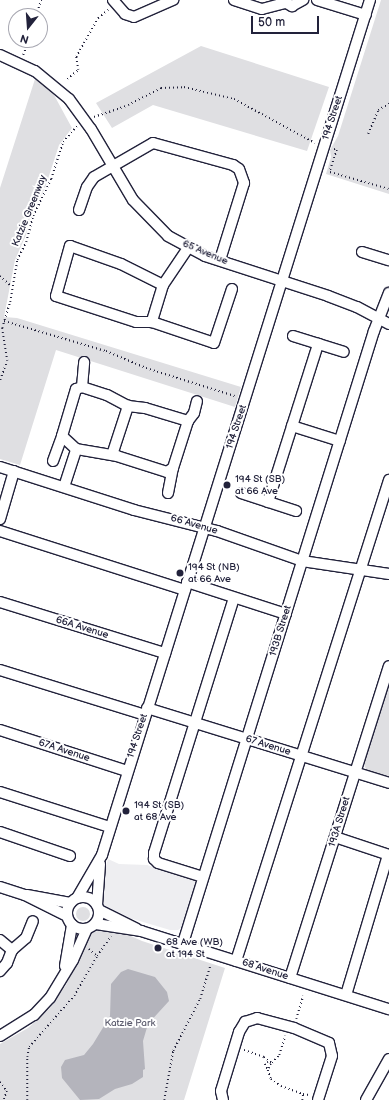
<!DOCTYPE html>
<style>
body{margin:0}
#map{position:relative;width:389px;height:1100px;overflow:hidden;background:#fff;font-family:"Balsamiq Sans",sans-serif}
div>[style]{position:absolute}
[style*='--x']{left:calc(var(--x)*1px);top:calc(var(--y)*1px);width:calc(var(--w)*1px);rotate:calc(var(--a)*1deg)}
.built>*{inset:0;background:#eeeef1}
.green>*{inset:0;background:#dfdfe2}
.round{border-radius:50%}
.water>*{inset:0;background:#b4b4bc}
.path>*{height:1.5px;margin-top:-0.75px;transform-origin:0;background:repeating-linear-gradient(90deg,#22223b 0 1px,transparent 0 4px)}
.roads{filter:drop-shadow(1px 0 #22223b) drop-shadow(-1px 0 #22223b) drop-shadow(0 1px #22223b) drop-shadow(0 -1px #22223b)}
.minor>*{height:10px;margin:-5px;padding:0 5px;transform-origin:5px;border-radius:5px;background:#fff}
.minor>.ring{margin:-5px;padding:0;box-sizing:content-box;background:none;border:10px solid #fff;border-radius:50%}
.dots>*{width:11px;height:11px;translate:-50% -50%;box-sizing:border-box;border:2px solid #fff;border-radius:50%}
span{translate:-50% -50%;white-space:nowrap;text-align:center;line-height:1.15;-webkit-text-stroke:4px #fff;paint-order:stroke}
.street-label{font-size:10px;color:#22223b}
.poi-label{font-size:10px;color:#22223b}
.left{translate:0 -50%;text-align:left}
.park-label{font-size:10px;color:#5b5b6d}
.north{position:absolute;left:8px;top:8px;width:40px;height:40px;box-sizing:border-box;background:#fff;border:1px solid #a7a7b1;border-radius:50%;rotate:197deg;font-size:11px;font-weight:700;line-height:16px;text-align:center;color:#22223b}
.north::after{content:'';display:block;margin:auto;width:14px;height:18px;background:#22223b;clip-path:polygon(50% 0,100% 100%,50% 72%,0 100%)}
.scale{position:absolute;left:251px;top:16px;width:68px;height:18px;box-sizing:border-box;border:2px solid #22223b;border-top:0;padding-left:5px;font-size:12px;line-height:14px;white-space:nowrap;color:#22223b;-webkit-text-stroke:3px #fff;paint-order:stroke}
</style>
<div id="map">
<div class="built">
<div style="clip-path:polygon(108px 859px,119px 864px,147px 865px,198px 881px,184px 926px,178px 930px,170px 930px,133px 919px,128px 920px,103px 907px,100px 886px)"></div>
</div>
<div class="green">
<div style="clip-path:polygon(381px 0,389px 0,389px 194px,326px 174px,331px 157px,330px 150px,338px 136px)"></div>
<div style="clip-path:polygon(201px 46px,329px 87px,307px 151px,153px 105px,112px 128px,96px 103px)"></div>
<div style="clip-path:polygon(35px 79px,54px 95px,72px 128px,59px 145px,45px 188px,30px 217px,26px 235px,15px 260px,4px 317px,17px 318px,241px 387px,235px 407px,56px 350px,20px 465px,0 459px,0 188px)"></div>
<div style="clip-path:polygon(389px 680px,389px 776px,367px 771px,363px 763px)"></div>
<div class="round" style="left:76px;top:907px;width:14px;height:14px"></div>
<div style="clip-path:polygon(102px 930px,124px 933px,142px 941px,225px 968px,184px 1100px,0 1100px,0 1044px,28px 1028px,49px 1009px,66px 985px,90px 933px)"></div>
</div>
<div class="water">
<div style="clip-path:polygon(128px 969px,155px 977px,167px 992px,169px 1001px,148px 1024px,143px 1041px,145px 1069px,143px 1070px,143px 1077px,132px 1084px,115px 1089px,99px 1099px,80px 1100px,62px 1078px,61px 1067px,65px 1060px,84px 1055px,93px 1044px,110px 1016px,111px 984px,121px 972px)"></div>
</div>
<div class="path">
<div style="--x:36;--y:16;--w:17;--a:-73"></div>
<div style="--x:23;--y:55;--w:16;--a:-68"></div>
<div style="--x:67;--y:79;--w:14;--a:-39"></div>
<div style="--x:78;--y:70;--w:13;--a:-99"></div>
<div style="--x:76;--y:57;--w:45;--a:-60.6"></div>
<div style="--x:98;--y:18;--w:13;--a:-39"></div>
<div style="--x:94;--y:117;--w:36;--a:-19"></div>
<div style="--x:128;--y:105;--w:37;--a:-27"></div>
<div style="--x:161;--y:88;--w:23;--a:-2"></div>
<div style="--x:184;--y:87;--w:51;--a:13.5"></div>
<div style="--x:234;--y:99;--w:92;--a:28.5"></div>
<div style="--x:368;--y:134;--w:26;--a:-67"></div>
<div style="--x:378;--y:110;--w:13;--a:-29"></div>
<div style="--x:334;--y:149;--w:3;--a:18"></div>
<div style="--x:337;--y:150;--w:23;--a:108"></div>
<div style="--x:330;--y:172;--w:61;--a:16.1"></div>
<div style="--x:0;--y:276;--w:15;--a:42"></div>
<div style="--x:4;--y:321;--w:106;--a:16.4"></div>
<div style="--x:106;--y:351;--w:43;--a:23"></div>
<div style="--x:146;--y:368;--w:93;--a:17.5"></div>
<div style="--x:0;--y:380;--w:20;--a:-70"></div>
<div style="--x:7;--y:361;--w:33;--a:-99"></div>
<div style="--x:2;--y:328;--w:27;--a:-73"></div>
<div style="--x:10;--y:302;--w:43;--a:-80.5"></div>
<div style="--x:17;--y:260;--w:20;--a:-63"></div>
<div style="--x:26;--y:242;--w:27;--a:-75"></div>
<div style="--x:33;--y:216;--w:41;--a:-64.1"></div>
<div style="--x:51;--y:179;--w:39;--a:-72"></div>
<div style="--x:63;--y:142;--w:21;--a:-49"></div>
<div style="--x:89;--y:949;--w:11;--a:41"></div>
<div style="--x:296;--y:1019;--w:24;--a:-73"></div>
<div style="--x:244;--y:1050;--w:21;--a:19"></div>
<div style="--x:264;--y:1057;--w:10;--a:37"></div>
<div style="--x:272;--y:1063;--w:11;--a:-49"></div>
<div style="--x:279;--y:1055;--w:20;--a:-72"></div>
<div style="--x:268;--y:1062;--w:4;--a:146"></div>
<div style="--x:265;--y:1064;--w:7;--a:63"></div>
<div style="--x:271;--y:1064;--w:7;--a:117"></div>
<div style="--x:268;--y:1070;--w:9;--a:72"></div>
<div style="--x:271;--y:1079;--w:12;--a:35"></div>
<div style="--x:281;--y:1086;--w:23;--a:20"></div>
<div style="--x:0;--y:1082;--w:11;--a:52"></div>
<div style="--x:7;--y:1091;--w:9;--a:108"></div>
<div style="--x:27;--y:1100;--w:43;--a:-90"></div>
<div style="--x:27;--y:1057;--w:10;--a:-79"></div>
<div style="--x:29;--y:1047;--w:68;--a:-48.6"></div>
<div style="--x:74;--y:996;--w:46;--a:-60.1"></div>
<div style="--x:97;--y:956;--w:24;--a:-55"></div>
<div style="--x:164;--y:1100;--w:50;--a:-79.6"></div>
<div style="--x:173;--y:1051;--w:59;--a:-62.6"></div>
<div style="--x:200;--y:999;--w:34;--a:-73"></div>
<div style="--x:302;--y:1100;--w:6;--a:-81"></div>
<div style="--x:303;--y:1094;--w:6;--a:9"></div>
</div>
<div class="roads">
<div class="minor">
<div style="--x:113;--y:0;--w:18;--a:49"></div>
<div style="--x:125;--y:14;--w:9;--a:18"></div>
<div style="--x:134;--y:17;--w:43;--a:-23.6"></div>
<div style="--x:234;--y:0;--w:29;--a:18"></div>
<div style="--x:262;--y:9;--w:23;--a:-15"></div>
<div style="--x:281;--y:0;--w:13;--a:29"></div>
<div style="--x:292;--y:6;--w:13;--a:-29"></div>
<div style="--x:317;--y:0;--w:51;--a:17"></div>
<div style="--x:0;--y:55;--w:38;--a:25"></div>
<div style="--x:35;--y:71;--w:44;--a:39.5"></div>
<div style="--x:69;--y:99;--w:37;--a:54"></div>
<div style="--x:91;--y:129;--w:82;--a:59.4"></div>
<div style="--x:133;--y:200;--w:50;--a:45.8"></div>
<div style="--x:168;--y:236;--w:42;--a:28.4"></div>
<div style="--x:205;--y:256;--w:129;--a:18"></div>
<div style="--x:328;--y:296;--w:31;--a:21"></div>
<div style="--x:357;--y:307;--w:36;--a:28"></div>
<div style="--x:79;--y:210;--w:24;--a:-71"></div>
<div style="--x:87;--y:187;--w:12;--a:-55"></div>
<div style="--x:94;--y:177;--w:68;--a:-30"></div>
<div style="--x:153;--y:143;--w:83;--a:15.4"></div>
<div style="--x:233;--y:165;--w:7;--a:34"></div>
<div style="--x:239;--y:169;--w:15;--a:70"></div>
<div style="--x:244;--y:183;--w:81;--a:107.3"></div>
<div style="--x:188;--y:248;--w:45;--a:124"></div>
<div style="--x:163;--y:285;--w:39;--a:107"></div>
<div style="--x:152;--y:322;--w:65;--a:18.7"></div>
<div style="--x:214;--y:343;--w:57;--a:-71.6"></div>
<div style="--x:362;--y:252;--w:28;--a:17"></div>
<div style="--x:152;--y:322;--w:16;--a:180"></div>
<div style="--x:136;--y:322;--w:84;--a:-162"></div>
<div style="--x:56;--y:296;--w:52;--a:-74.4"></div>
<div style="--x:70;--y:246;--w:54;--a:19.4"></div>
<div style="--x:121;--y:264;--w:47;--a:26.6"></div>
<div style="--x:293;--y:336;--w:53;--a:17.4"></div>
<div style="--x:82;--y:387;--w:25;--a:-85"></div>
<div style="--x:188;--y:421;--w:10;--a:-53"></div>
<div style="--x:194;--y:413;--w:12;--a:-76"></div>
<div style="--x:292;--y:426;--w:50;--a:17.4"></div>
<div style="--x:112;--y:455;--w:52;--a:-71.9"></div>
<div style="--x:53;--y:461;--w:27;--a:-70"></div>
<div style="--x:0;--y:467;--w:141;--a:17.8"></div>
<div style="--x:134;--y:510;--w:86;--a:14.2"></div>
<div style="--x:217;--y:531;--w:90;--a:19.4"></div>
<div style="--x:302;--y:561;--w:88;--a:8.5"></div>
<div style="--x:64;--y:487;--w:40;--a:-72"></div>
<div style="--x:76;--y:449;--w:19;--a:-137"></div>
<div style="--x:62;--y:436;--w:49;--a:-73.4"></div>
<div style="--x:76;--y:389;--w:6;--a:-18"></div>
<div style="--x:82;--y:387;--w:26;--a:18"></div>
<div style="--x:107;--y:395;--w:24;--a:28"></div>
<div style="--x:128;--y:406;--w:17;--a:7"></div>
<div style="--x:145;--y:408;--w:45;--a:16.8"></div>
<div style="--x:188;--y:421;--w:49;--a:107.7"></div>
<div style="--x:173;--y:468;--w:7;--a:146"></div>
<div style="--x:167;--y:472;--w:52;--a:-162.3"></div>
<div style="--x:117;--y:456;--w:42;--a:-170.3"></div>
<div style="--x:168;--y:493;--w:25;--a:-79"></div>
<div style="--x:241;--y:493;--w:58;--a:18.1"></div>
<div style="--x:268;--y:502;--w:166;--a:-72.4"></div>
<div style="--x:0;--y:519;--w:50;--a:-73.7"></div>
<div style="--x:0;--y:531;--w:194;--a:17.7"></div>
<div style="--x:187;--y:582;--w:104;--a:17.9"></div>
<div style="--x:0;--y:602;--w:173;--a:17.2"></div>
<div style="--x:0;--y:670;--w:152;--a:17.2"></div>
<div style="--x:147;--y:708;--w:253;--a:17.2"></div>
<div style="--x:0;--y:730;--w:133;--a:17.9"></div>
<div style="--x:0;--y:792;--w:115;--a:17.7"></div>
<div style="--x:0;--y:832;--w:74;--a:18.9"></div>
<div style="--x:335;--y:837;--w:57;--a:18.4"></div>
<div style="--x:203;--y:877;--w:47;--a:-162.7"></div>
<div style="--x:158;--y:863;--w:6;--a:-135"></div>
<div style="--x:154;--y:859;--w:6;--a:-90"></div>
<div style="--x:154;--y:853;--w:267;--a:-72.6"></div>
<div style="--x:0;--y:887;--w:26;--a:18"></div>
<div style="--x:25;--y:895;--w:47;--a:26.6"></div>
<div style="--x:27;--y:895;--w:44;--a:10.5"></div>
<div class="ring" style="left:67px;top:897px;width:22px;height:22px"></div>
<div style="--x:77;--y:898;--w:50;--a:-59.8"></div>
<div style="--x:102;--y:855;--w:896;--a:-72.6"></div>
<div style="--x:97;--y:905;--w:41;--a:-85.8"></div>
<div style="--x:99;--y:910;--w:42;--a:26.6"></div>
<div style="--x:96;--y:924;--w:46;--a:8.8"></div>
<div style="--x:141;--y:931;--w:260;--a:17.5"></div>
<div style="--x:0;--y:940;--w:16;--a:40"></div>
<div style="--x:12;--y:950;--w:14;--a:111"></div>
<div style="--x:7;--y:963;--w:11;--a:131"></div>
<div style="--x:183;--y:943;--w:641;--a:-72.67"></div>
<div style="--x:374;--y:331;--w:41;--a:-68.5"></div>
<div style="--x:12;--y:950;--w:18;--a:-41"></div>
<div style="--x:26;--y:938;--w:18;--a:-68"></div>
<div style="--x:236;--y:961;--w:505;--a:-72.35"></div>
<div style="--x:65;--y:966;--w:42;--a:-80.3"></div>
<div style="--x:290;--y:978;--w:327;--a:-72.4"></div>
<div style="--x:346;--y:995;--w:146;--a:-73.3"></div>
<div style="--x:0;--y:1036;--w:40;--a:-32"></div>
<div style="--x:34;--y:1015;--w:23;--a:-47"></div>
<div style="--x:50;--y:998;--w:44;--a:-58.8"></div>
<div style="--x:73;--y:960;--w:34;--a:-66"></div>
<div style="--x:223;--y:1100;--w:9;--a:-103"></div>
<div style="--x:221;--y:1091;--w:62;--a:-73"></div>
<div style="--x:239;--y:1032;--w:12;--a:-59"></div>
<div style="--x:245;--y:1022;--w:13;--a:-18"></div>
<div style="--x:257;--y:1018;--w:38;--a:15"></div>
<div style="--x:294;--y:1028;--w:38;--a:23"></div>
<div style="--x:329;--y:1043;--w:13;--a:77"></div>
<div style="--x:332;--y:1056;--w:46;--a:107.7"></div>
<div style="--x:366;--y:1100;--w:47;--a:-60.7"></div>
</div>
</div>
<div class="dots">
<div style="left:227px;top:485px;background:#22223b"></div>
<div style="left:180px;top:573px;background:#22223b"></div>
<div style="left:126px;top:811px;background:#22223b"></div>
<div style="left:158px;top:948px;background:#22223b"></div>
</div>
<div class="street-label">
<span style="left:333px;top:118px;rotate:-72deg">194 Street</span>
<span style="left:30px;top:211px;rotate:-68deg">Katzie Greenway</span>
<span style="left:205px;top:253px;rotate:23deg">65 Avenue</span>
<span style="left:237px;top:427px;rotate:-72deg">194 Street</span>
<span style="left:194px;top:525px;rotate:16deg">66 Avenue</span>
<span style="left:82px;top:628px;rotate:17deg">66A Avenue</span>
<span style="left:281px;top:631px;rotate:-73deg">193B Street</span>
<span style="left:138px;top:736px;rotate:-72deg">194 Street</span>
<span style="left:268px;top:746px;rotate:17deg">67 Avenue</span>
<span style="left:64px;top:751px;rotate:18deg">67A Avenue</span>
<span style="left:340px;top:822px;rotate:-73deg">193A Street</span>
<span style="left:265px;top:970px;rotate:18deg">68 Avenue</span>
</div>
<div class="poi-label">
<span class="left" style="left:235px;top:485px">194 St (SB)<br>at 66 Ave</span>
<span class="left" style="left:188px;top:573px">194 St (NB)<br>at 66 Ave</span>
<span class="left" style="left:134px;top:811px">194 St (SB)<br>at 68 Ave</span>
<span class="left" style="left:166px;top:948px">68 Ave (WB)<br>at 194 St</span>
</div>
<div class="park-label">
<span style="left:130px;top:1024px">Katzie Park</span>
</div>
<div class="north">N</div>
<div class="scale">50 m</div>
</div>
